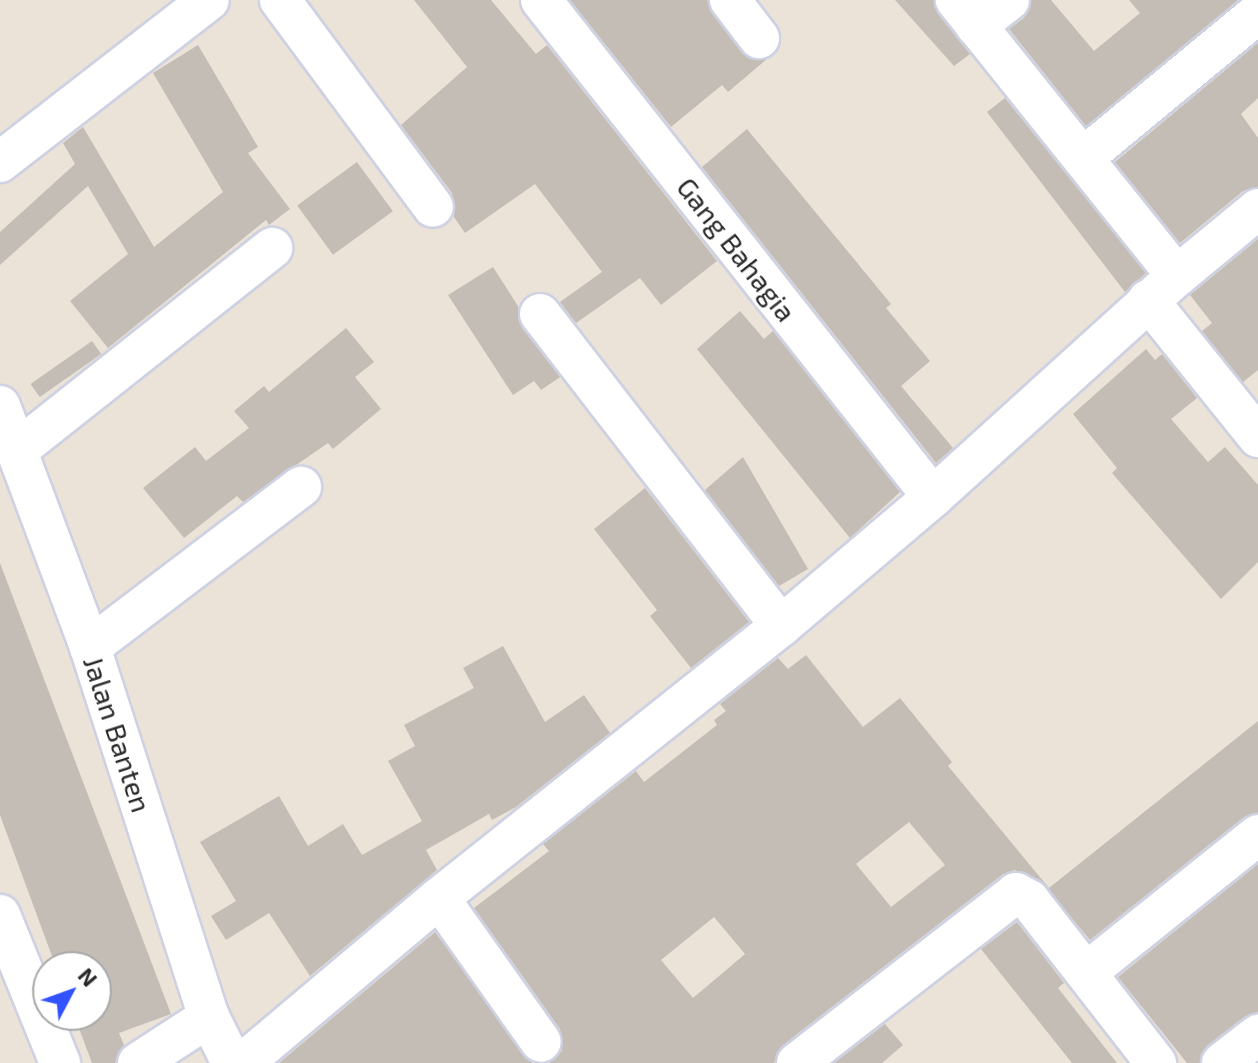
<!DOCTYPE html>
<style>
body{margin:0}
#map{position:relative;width:1258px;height:1063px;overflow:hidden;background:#ebe3d8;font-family:"Exo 2",sans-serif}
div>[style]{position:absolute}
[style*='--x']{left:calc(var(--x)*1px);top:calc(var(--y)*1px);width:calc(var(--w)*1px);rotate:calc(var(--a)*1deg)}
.building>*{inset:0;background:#c3bdb5;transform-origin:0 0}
.roads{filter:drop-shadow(2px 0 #ced1e2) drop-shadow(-2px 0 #ced1e2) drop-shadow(0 2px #ced1e2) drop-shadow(0 -2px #ced1e2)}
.minor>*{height:40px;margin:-20px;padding:0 20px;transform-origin:20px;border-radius:20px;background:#fff}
span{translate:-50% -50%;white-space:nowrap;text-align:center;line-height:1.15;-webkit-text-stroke:6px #fff;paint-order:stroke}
.street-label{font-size:28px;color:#282828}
.north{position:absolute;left:32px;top:951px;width:80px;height:80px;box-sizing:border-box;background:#fff;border:2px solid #a9a9a9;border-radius:50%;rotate:49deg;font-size:22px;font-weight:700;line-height:32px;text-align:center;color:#282828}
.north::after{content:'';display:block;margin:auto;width:28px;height:36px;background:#3253ff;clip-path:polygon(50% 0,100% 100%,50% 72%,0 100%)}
</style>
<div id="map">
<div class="building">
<div style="clip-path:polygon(414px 0,491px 0,536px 54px,547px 45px,717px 261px,661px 305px,640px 278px,576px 323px,560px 302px,602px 272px,535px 184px,465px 233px,454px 217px,452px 193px,401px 125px,467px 67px)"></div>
<div style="clip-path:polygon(570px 0,707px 0,741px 52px,751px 59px,768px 58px,728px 92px,722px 85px,671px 127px)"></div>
<div style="clip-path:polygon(895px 0,934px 0,938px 14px,970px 54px,954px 66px)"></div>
<div style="clip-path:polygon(1031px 0,1051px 0,1094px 51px,1140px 13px,1129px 0,1238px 0,1086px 126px,1009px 29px,1024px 18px)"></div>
<div style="clip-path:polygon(1258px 43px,1258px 98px,1241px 114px,1258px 138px,1258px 187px,1243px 191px,1180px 243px,1115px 162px)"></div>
<div style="clip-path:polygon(198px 45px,258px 147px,248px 153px,290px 209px,269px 225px,266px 220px,108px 348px,70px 301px,128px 254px,88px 186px,0 265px,0 232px,75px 164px,63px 143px,83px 127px,154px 247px,223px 192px,153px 73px)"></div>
<div style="clip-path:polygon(1005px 98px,1146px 273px,1125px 292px,987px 112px)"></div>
<div style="clip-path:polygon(747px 129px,891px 304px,886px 308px,930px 361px,901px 386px,953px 448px,936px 463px,702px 167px)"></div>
<div style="left:357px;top:162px;width:61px;height:74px;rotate:54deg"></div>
<div style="clip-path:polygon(1258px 239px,1258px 370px,1243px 382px,1202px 331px,1212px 323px,1190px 295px)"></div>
<div style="clip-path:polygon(493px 267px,518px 306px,522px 328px,560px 377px,541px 390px,534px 381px,513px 395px,448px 295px)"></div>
<div style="clip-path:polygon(740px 311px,764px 339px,773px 331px,900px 492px,850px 538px,697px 349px)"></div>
<div style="clip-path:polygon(346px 328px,374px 362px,355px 377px,381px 409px,333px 449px,328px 443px,243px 502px,237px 496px,184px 538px,143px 488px,195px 447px,206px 461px,249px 428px,234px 411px,264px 386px,269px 392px)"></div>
<div style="left:92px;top:341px;width:16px;height:75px;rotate:55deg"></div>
<div style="clip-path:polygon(1146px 349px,1155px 360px,1162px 354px,1197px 398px,1171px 419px,1208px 462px,1225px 447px,1258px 485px,1258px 562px,1221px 599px,1112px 473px,1117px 468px,1073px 414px)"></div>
<div style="clip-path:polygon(743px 457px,808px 569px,779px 586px,705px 490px)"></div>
<div style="clip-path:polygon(645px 488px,749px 622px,691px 668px,650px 616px,657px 610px,594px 529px)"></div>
<div style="clip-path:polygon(0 563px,171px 1014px,119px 1033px,124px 1045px,115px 1063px,92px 1063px,74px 1015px,96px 1015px,96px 967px,56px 967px,0 815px)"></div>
<div style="clip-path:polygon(503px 646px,545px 722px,584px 695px,610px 733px,516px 807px,492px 820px,489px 814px,426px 850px,437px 870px,310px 976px,269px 913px,226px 940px,211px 916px,236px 901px,200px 842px,279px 796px,308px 846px,343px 824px,362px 855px,422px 821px,388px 761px,415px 746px,404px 725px,474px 688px,463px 668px)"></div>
<div style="clip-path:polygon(evenodd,806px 655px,863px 727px,900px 698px,952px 762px,948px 766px,1049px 888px,1258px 721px,1258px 813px,1244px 817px,1090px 940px,1040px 880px,1015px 870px,1003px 874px,783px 1045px,774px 1063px,549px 1063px,562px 1051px,560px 1029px,474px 908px,549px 851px,543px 844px,636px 771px,644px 782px,717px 725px,714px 720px,726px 711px,720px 704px,778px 658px,788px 669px,806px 655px,909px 822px,945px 865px,891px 907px,856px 864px,909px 822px,806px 655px,714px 917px,745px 954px,693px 998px,661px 960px,714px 917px)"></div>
<div style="clip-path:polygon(1258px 864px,1258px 1012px,1244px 1017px,1208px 1045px,1200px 1063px,1187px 1063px,1118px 977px)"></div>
<div style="clip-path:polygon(1017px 922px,1064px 983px,1058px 988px,1117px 1063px,1072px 1063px,981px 949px)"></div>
<div style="clip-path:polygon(435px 932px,532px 1063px,279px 1063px)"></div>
<div style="clip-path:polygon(885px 1024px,903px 1045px,882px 1063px,834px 1063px)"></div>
</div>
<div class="roads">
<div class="minor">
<div style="--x:280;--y:0;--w:257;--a:53.5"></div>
<div style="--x:541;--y:0;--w:633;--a:51.74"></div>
<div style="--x:730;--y:0;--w:48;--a:52.7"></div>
<div style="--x:976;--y:26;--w:42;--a:-38.2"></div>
<div style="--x:1083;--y:158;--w:227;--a:-39.6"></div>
<div style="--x:0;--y:162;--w:264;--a:-37.8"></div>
<div style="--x:1177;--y:276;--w:105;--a:-39.6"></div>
<div style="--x:1148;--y:300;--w:176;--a:51.2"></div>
<div style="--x:540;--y:314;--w:394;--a:52.3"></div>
<div style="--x:0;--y:406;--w:257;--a:69.5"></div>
<div style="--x:90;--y:647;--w:389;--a:72.2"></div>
<div style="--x:209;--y:1017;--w:51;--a:63.4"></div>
<div style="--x:16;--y:451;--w:327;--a:-38.4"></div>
<div style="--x:90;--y:647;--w:265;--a:-37.2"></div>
<div style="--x:439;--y:898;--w:176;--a:54.7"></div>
<div style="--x:0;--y:915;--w:160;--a:67.9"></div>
<div style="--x:1087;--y:972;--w:219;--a:-38.7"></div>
<div style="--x:138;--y:1063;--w:85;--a:-32.9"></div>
<div style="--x:243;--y:1063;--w:256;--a:-40.1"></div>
<div style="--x:439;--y:898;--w:437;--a:-38.5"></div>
<div style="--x:781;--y:626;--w:199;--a:-40.3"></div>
<div style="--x:933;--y:497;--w:329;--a:-42.2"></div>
<div style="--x:1177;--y:276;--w:354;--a:-128.7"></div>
<div style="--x:797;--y:1063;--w:277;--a:-37.8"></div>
<div style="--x:1016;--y:893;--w:15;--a:28"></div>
<div style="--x:1029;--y:900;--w:207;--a:52.1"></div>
<div style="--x:1222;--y:1063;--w:46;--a:-37.9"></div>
</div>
</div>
<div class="street-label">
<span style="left:737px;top:249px;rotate:52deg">Gang Bahagia</span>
<span style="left:118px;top:734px;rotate:72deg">Jalan Banten</span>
</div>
<div class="north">N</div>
</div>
